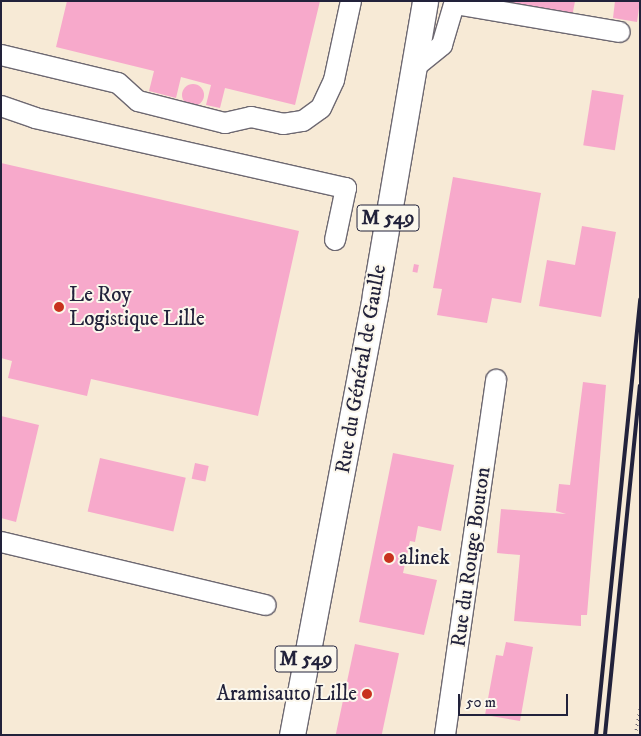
<!DOCTYPE html>
<meta charset="utf-8">
<style>
body{margin:0}
#map{position:relative;width:641px;height:736px;overflow:hidden;background:#f7ead6;font-family:"IM FELL DW Pica",serif}
div>[style]{position:absolute}
[style*='--x']{left:calc(var(--x)*1px);top:calc(var(--y)*1px);width:calc(var(--w)*1px);rotate:calc(var(--a)*1deg)}
.building>*{inset:0;background:#f7a9cb;transform-origin:0 0}
.round{border-radius:50%}
.path>*{height:2.5px;margin-top:-1.25px;transform-origin:0;background:repeating-linear-gradient(90deg,#6d6871 0 1px,transparent 0 5px)}
.roads{filter:drop-shadow(1px 0 #6d6871) drop-shadow(-1px 0 #6d6871) drop-shadow(0 1px #6d6871) drop-shadow(0 -1px #6d6871)}
.minor>*{height:20px;margin:-10px;padding:0 10px;transform-origin:10px;border-radius:10px;background:#fff}
.major>*{height:25px;margin:-12.5px;padding:0 12.5px;transform-origin:12.5px;border-radius:12.5px;background:#fff}
.rail>*{height:4px;margin:-2px;padding:0 2px;transform-origin:2px;border-radius:2px;background:#22223b}
.dots>*{width:14px;height:14px;translate:-50% -50%;box-sizing:border-box;border:2px solid #fbf7ec;border-radius:50%}
span{translate:-50% -50%;white-space:nowrap;text-align:center;line-height:1.15;-webkit-text-stroke:4px #fbf7ec;paint-order:stroke}
.shield-label span{padding:1px 4px;background:#fbf7ec;border:1px solid;border-radius:4px;-webkit-text-stroke-width:0}
.shield-label{font-size:20px;color:#22223b;font-weight:700}
.poi-label{font-size:21px;color:#22223b}
.left{translate:0 -50%;text-align:left}
.right{translate:-100% -50%;text-align:right}
.street-label{font-size:21px;color:#22223b}
.frame{position:absolute;inset:0;border:2px solid #22223b;pointer-events:none}
.scale{position:absolute;left:458px;top:694px;width:110px;height:22px;box-sizing:border-box;border:2px solid #22223b;border-top:0;padding-left:6px;font-size:15px;line-height:18px;white-space:nowrap;color:#22223b;-webkit-text-stroke:4px #fbf7ec;paint-order:stroke}
</style>
<div id="map">
<div class="building">
<div style="clip-path:polygon(67px 1px,320px 1px,295px 105px,225px 88px,220px 108px,206px 105px,211px 85px,181px 77px,176px 98px,149px 91px,154px 71px,56px 47px)"></div>
<div style="clip-path:polygon(505px 1px,575px 1px,572px 17px,505px 5px)"></div>
<div style="clip-path:polygon(615px 1px,640px 1px,637px 22px,613px 18px)"></div>
<div class="round" style="left:182px;top:84px;width:22px;height:22px"></div>
<div style="left:592px;top:90px;width:32px;height:56px;rotate:9deg"></div>
<div style="clip-path:polygon(1px 163px,299px 231px,258px 416px,91px 379px,87px 396px,8px 378px,12px 361px,1px 358px)"></div>
<div style="clip-path:polygon(453px 177px,541px 193px,521px 303px,492px 298px,487px 323px,437px 315px,442px 289px,433px 288px)"></div>
<div style="clip-path:polygon(582px 226px,616px 232px,601px 317px,539px 306px,547px 260px,575px 265px)"></div>
<div style="left:414px;top:264px;width:5px;height:8px;rotate:11deg"></div>
<div style="clip-path:polygon(583px 382px,606px 385px,587px 615px,581px 615px,581px 626px,514px 621px,520px 555px,497px 553px,501px 509px,566px 514px,556px 511px,559px 484px,570px 485px)"></div>
<div style="clip-path:polygon(1px 416px,39px 425px,16px 522px,1px 518px)"></div>
<div style="clip-path:polygon(393px 453px,454px 465px,441px 531px,418px 526px,415px 542px,410px 541px,403px 573px,437px 580px,424px 635px,359px 622px)"></div>
<div style="left:100px;top:458px;width:88px;height:55px;rotate:13deg"></div>
<div style="left:195px;top:463px;width:14px;height:16px;rotate:12deg"></div>
<div style="clip-path:polygon(506px 642px,533px 647px,520px 721px,485px 715px,496px 655px,503px 656px)"></div>
<div style="left:355px;top:644px;width:45px;height:93px;rotate:12deg"></div>
</div>
<div class="path">
<div style="--x:635;--y:735;--w:29;--a:-80"></div>
</div>
<div class="roads">
<div class="minor">
<div style="--x:456;--y:4;--w:166;--a:9.7"></div>
<div style="--x:1;--y:55;--w:120;--a:13.5"></div>
<div style="--x:118;--y:83;--w:27;--a:42"></div>
<div style="--x:138;--y:101;--w:90;--a:14.2"></div>
<div style="--x:225;--y:123;--w:27;--a:-13"></div>
<div style="--x:251;--y:117;--w:33;--a:12"></div>
<div style="--x:283;--y:124;--w:20;--a:-9"></div>
<div style="--x:303;--y:121;--w:22;--a:-36"></div>
<div style="--x:321;--y:108;--w:31;--a:-65"></div>
<div style="--x:334;--y:80;--w:81;--a:-77.9"></div>
<div style="--x:415;--y:67;--w:35;--a:-39"></div>
<div style="--x:442;--y:45;--w:46;--a:-73.5"></div>
<div style="--x:1;--y:106;--w:36;--a:19"></div>
<div style="--x:35;--y:118;--w:319;--a:12.7"></div>
<div style="--x:346;--y:188;--w:53;--a:101.9"></div>
<div style="--x:1;--y:542;--w:272;--a:13.4"></div>
<div style="--x:445;--y:735;--w:359;--a:-81.8"></div>
</div>
<div class="major">
<div style="--x:292;--y:735;--w:449;--a:-79.3"></div>
<div style="--x:375;--y:294;--w:297;--a:-80.3"></div>
</div>
</div>
<div class="rail">
<div style="--x:596;--y:735;--w:438;--a:-84.2"></div>
<div style="--x:605;--y:735;--w:351;--a:-84.3"></div>
</div>
<div class="dots">
<div style="left:59px;top:307px;background:#c8321e"></div>
<div style="left:389px;top:558px;background:#c8321e"></div>
<div style="left:367px;top:694px;background:#c8321e"></div>
</div>
<div class="shield-label">
<span style="left:388px;top:218px">M 549</span>
<span style="left:306px;top:659px">M 549</span>
</div>
<div class="poi-label">
<span class="left" style="left:69px;top:307px">Le Roy<br>Logistique Lille</span>
<span class="left" style="left:399px;top:558px">alinek</span>
<span class="right" style="left:357px;top:694px">Aramisauto Lille</span>
</div>
<div class="street-label">
<span style="left:361px;top:369px;rotate:-80deg">Rue du Général de Gaulle</span>
<span style="left:471px;top:557px;rotate:-82deg">Rue du Rouge Bouton</span>
</div>
<div class="frame"></div>
<div class="scale">50 m</div>
</div>
